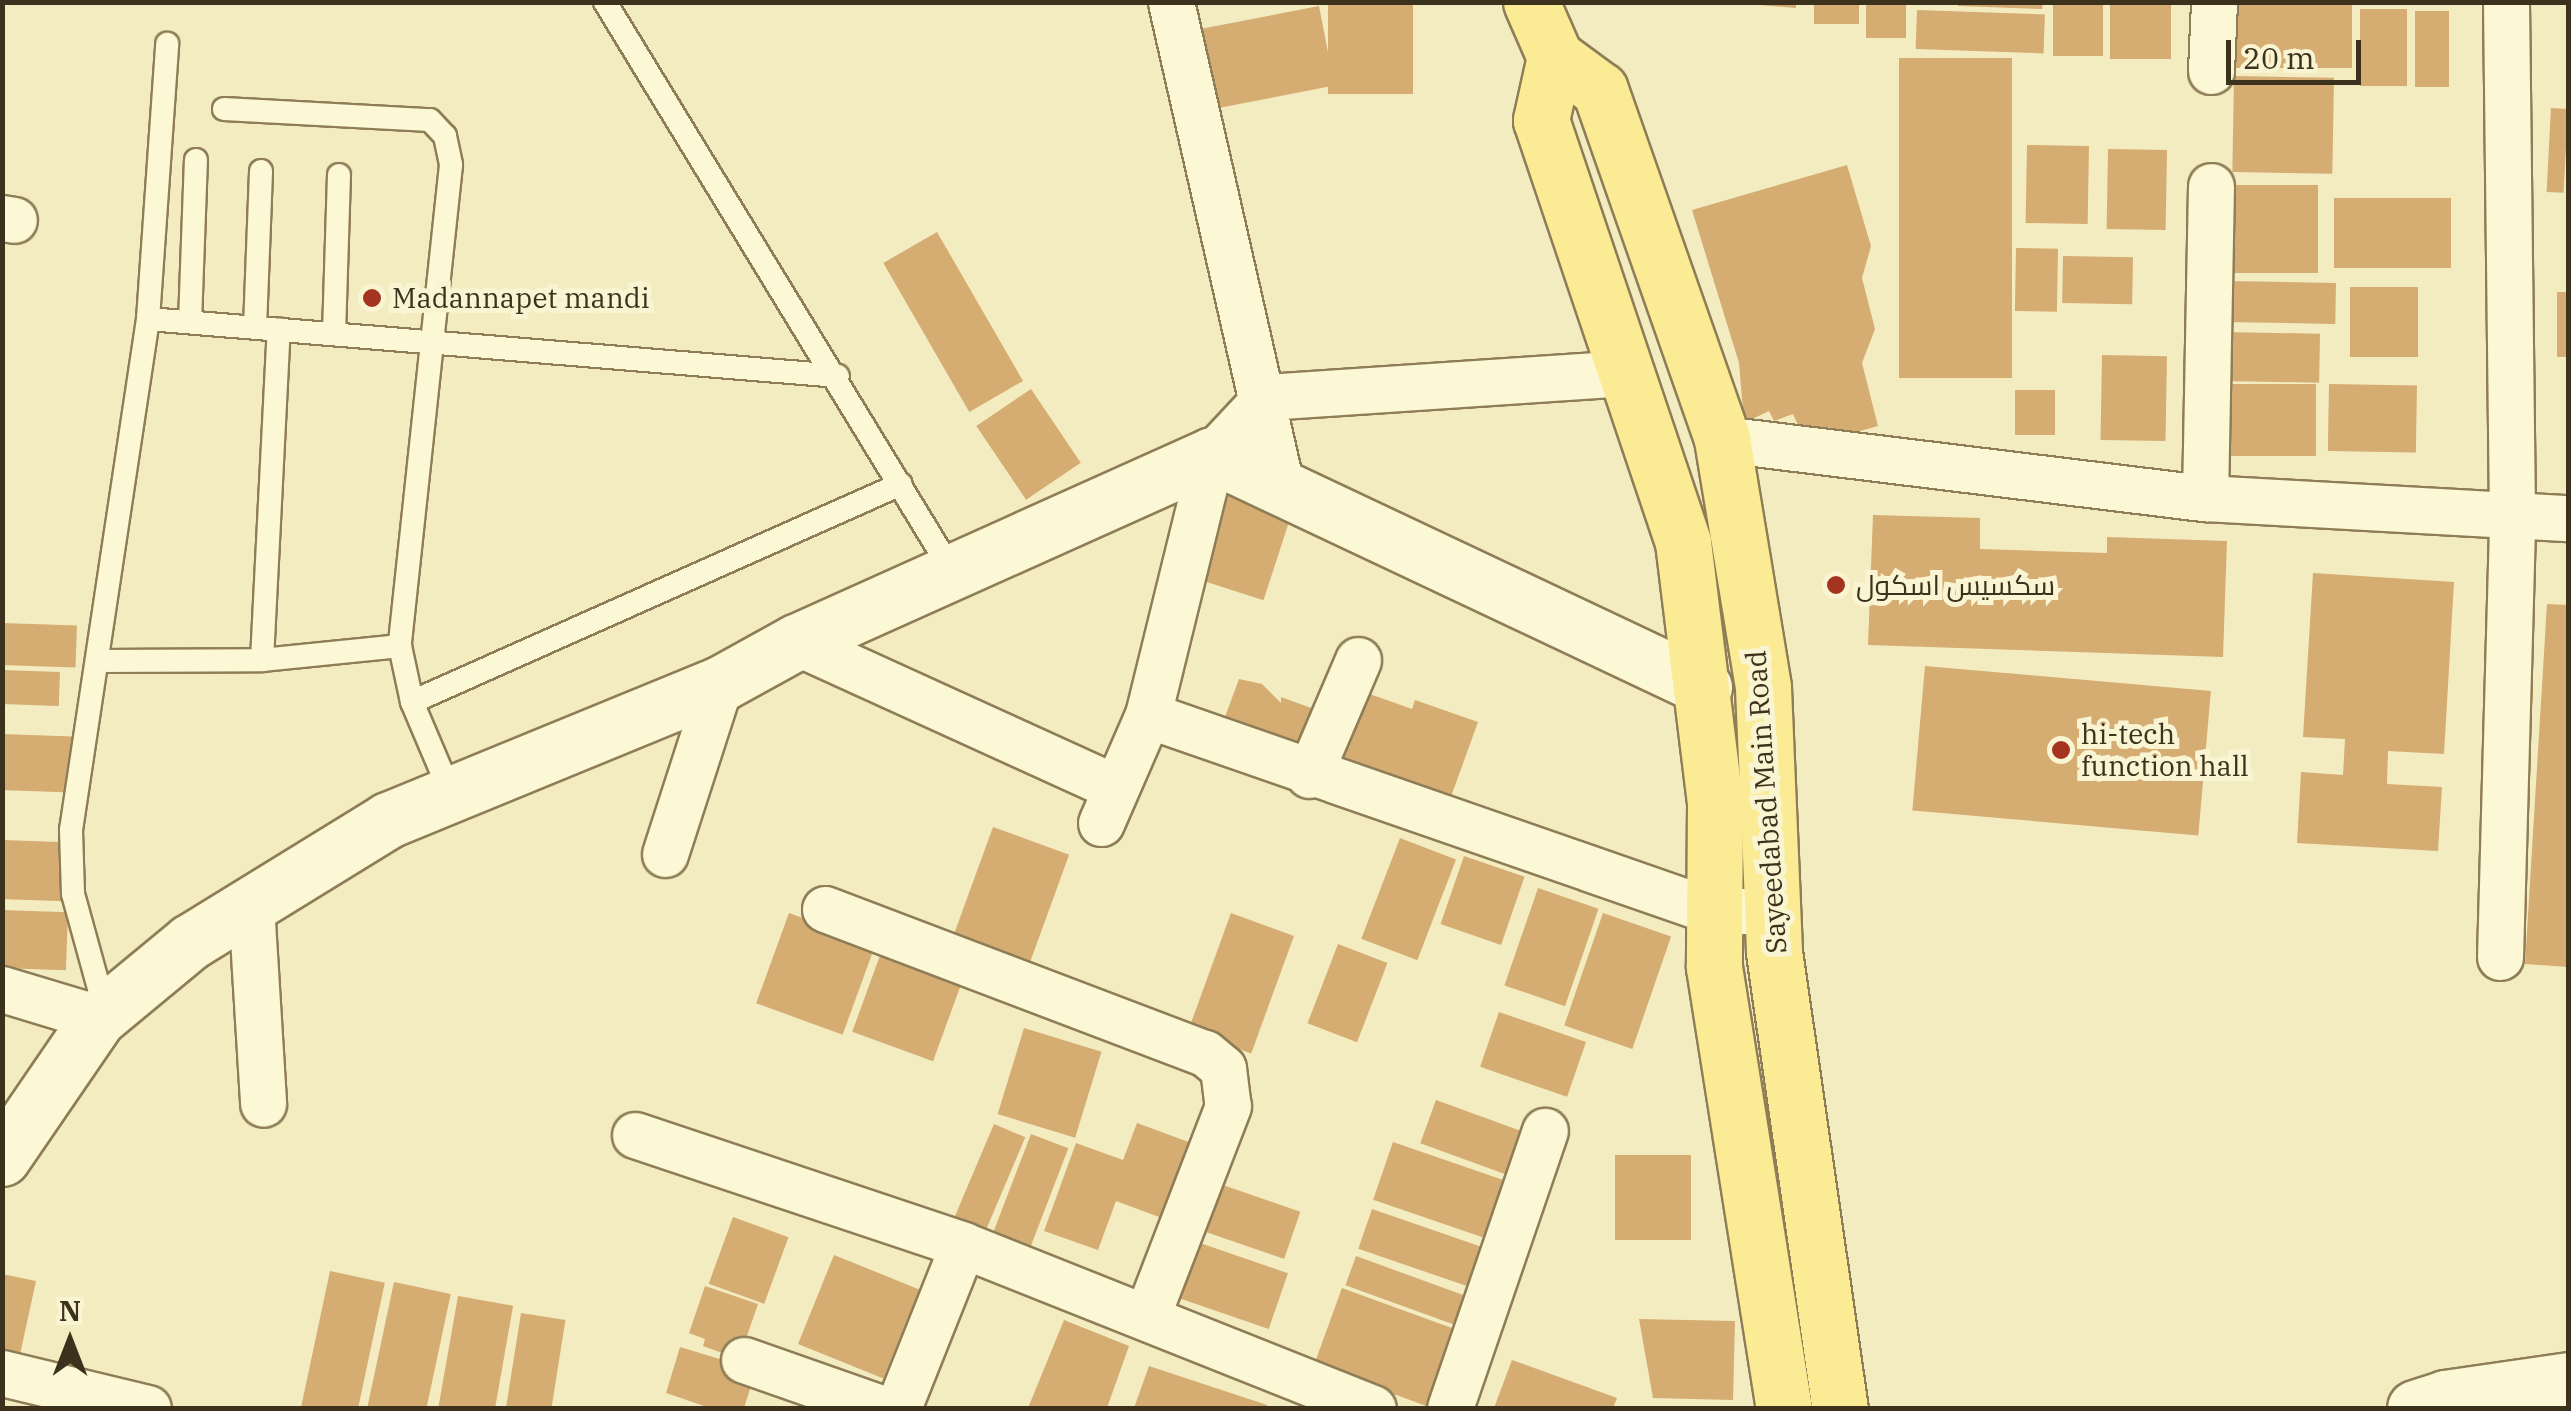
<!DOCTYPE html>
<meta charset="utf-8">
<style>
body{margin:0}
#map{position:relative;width:2571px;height:1411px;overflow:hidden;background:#f3ecc1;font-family:"IBM Plex Serif",Cairo,serif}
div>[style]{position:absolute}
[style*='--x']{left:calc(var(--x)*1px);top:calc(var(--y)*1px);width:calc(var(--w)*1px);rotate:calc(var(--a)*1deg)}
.building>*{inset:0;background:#d5ac72;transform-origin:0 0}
.roads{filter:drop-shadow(2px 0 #8e7d56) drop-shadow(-2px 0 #8e7d56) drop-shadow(0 2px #8e7d56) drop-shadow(0 -2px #8e7d56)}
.lane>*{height:22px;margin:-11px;padding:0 11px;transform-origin:11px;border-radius:11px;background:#fcf7d5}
.street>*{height:45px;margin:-22.5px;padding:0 22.5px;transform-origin:22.5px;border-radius:22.5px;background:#fcf7d5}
.secondary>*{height:55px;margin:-27.5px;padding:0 27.5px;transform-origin:27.5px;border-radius:27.5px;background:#fcf7d5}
.primary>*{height:55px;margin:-27.5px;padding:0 27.5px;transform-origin:27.5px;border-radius:27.5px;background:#faeb94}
.dots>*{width:28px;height:28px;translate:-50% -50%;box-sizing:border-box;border:5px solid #f9f4d1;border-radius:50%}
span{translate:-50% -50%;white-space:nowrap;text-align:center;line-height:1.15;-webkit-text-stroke:10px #f9f4d1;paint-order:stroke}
.poi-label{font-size:28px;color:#3c311c}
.left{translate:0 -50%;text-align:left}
.street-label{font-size:28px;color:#3c311c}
.frame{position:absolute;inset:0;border:5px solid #3c311c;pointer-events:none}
.north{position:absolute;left:20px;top:1291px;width:100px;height:100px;-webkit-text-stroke:8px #f9f4d1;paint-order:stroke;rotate:0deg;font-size:28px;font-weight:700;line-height:40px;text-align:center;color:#3c311c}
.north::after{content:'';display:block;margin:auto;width:35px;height:45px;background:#3c311c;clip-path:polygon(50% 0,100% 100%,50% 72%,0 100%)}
.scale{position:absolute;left:2226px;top:40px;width:135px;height:45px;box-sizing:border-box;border:5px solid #3c311c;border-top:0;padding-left:12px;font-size:30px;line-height:35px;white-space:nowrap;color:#3c311c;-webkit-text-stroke:8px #f9f4d1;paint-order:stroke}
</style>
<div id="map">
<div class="building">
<div style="left:1328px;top:2px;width:85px;height:92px"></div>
<div style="clip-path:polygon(1723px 2px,1796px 2px,1796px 8px)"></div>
<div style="left:1814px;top:2px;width:45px;height:22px"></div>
<div style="left:1866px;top:2px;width:40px;height:36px"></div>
<div style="clip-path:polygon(1958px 2px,2043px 2px,2042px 9px,1958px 6px)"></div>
<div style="left:2053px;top:2px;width:50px;height:54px"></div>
<div style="left:2110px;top:2px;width:61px;height:57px"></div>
<div style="left:2233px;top:2px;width:119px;height:66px"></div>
<div style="left:1319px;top:6px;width:81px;height:125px;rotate:79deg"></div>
<div style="left:2360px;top:9px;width:47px;height:77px"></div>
<div style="left:1917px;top:10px;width:128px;height:39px;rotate:2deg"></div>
<div style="left:2415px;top:11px;width:34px;height:76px"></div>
<div style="left:1899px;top:58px;width:113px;height:320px"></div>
<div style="left:2234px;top:76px;width:100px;height:96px;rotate:1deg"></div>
<div style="left:2551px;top:108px;width:17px;height:84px;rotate:3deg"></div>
<div style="left:2027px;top:145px;width:62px;height:78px;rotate:1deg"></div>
<div style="left:2108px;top:149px;width:59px;height:80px;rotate:1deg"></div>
<div style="clip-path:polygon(1847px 165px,1871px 246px,1862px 278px,1875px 329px,1862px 363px,1878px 426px,1842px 436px,1828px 427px,1800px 430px,1793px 414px,1774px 421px,1769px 411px,1744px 423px,1739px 363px,1692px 210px)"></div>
<div style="left:2231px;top:185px;width:87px;height:88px"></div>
<div style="left:2334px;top:198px;width:117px;height:70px"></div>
<div style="left:937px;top:232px;width:172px;height:62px;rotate:60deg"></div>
<div style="left:2016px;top:248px;width:42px;height:63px;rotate:1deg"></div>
<div style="left:2063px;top:256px;width:70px;height:47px;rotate:1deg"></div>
<div style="left:2224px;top:281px;width:112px;height:41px;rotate:1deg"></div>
<div style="left:2350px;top:287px;width:68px;height:70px"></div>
<div style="left:2557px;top:292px;width:11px;height:65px"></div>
<div style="left:2222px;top:332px;width:98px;height:49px;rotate:1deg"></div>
<div style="left:2102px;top:355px;width:65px;height:85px;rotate:1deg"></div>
<div style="left:2215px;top:384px;width:101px;height:72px"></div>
<div style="left:2329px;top:384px;width:88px;height:67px;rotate:1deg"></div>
<div style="left:1031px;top:389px;width:89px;height:66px;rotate:56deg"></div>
<div style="left:2015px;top:390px;width:40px;height:45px"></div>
<div style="left:1225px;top:489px;width:71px;height:94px;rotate:18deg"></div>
<div style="clip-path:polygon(1873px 515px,1980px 518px,1980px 549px,2107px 553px,2107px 537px,2227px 541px,2223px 657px,1868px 645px)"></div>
<div style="clip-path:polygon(2313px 573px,2454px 582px,2444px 754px,2388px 751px,2387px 784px,2442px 787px,2438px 851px,2297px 843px,2301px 772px,2343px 775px,2345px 739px,2303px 737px)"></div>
<div style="clip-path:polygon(2547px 604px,2568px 605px,2568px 967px,2525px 964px)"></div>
<div style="left:2px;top:623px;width:75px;height:42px;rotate:2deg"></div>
<div style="left:1925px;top:666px;width:287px;height:145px;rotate:5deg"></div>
<div style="left:2px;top:670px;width:58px;height:34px;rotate:2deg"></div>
<div style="clip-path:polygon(1239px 679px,1262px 684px,1281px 703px,1281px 697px,1314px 709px,1293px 766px,1218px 736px)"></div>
<div style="clip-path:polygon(1350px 687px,1412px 709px,1415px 700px,1478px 722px,1448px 805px,1319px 768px)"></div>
<div style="left:2px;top:734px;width:71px;height:56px;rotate:2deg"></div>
<div style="left:993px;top:827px;width:81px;height:116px;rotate:20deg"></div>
<div style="left:1400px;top:838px;width:60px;height:108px;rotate:21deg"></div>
<div style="left:2px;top:840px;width:65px;height:59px;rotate:2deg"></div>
<div style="left:1464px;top:856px;width:64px;height:72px;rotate:19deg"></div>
<div style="left:1538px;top:888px;width:64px;height:103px;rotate:19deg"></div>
<div style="left:2px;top:910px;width:66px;height:58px;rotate:2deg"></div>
<div style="left:789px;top:913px;width:92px;height:96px;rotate:20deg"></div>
<div style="left:1231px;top:913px;width:67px;height:125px;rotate:20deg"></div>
<div style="left:1603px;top:913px;width:72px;height:119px;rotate:19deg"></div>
<div style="left:1338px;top:944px;width:53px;height:85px;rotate:21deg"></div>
<div style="left:882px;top:950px;width:86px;height:87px;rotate:20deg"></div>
<div style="left:1499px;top:1012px;width:92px;height:58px;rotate:19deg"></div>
<div style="left:1024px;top:1028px;width:81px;height:90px;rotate:17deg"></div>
<div style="left:1436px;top:1100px;width:98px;height:46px;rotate:20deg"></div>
<div style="clip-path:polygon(1137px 1123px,1205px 1148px,1178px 1224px,1116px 1201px,1098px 1250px,1044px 1231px,1076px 1143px,1123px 1160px)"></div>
<div style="left:994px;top:1124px;width:34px;height:117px;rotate:23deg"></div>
<div style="left:1031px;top:1134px;width:40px;height:107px;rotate:21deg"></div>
<div style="left:1393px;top:1142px;width:125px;height:61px;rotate:19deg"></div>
<div style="left:1615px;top:1155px;width:76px;height:85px"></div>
<div style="left:1220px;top:1184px;width:85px;height:50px;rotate:19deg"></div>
<div style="left:1372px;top:1209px;width:121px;height:42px;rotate:19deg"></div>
<div style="left:733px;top:1217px;width:59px;height:71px;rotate:20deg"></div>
<div style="left:1200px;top:1243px;width:93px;height:59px;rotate:19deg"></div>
<div style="left:834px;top:1255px;width:92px;height:96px;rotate:22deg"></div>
<div style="left:1356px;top:1256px;width:122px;height:31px;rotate:20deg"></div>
<div style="left:330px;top:1271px;width:56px;height:140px;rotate:12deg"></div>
<div style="clip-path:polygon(2px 1274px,36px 1281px,19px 1359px,2px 1356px)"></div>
<div style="left:394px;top:1282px;width:58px;height:129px;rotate:12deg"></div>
<div style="clip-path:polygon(705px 1286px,758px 1304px,739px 1359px,703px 1346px,705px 1339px,689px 1333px)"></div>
<div style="left:1342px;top:1288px;width:127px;height:82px;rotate:20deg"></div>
<div style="left:458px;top:1296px;width:56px;height:114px;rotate:10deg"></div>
<div style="left:521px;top:1313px;width:45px;height:97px;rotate:9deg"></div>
<div style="clip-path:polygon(1639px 1319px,1735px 1321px,1733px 1400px,1653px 1398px)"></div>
<div style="clip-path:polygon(1064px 1320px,1129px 1346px,1107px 1408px,1028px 1408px)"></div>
<div style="clip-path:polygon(680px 1347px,756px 1370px,744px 1408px,710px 1408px,666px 1393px)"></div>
<div style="clip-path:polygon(1512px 1360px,1617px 1398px,1613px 1408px,1494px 1408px)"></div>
<div style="clip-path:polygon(1149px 1366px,1267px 1405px,1266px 1408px,1134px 1408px)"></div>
</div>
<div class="roads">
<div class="lane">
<div style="--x:605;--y:2;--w:666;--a:58.62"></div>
<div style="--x:224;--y:109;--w:206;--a:3.1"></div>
<div style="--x:430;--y:120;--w:22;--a:47"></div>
<div style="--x:445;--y:136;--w:30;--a:78"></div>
<div style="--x:451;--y:165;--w:484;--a:96.1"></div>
<div style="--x:400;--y:646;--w:57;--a:77.9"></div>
<div style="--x:412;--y:702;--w:100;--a:67"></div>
<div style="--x:148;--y:319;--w:692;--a:4.72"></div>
<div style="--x:190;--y:322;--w:162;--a:-87.9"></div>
<div style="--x:255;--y:328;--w:157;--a:-87.8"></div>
<div style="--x:334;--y:334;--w:159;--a:-88.2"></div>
<div style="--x:262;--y:660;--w:331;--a:-87.1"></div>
<div style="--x:98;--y:661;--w:164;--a:-0.3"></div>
<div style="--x:262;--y:660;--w:139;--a:-5.8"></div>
<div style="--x:412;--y:702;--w:535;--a:-24.03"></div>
<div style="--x:105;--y:1010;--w:120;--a:-105.4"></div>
<div style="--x:73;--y:894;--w:64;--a:-91.8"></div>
<div style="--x:71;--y:830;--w:517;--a:-81.43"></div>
<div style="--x:148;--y:319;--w:276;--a:-86"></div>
</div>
<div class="street">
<div style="--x:1171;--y:2;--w:499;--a:77.2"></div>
<div style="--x:2211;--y:71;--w:69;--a:-87.5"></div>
<div style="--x:2;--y:218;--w:12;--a:9"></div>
<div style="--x:1722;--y:439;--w:487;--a:7"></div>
<div style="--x:2205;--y:498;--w:364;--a:3.2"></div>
<div style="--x:2205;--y:498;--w:312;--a:-88.9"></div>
<div style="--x:796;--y:642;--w:349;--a:24.5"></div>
<div style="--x:1148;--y:715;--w:600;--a:19.16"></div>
<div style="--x:1715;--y:912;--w:57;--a:-2"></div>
<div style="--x:1309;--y:775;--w:125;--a:-66.9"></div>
<div style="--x:1101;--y:823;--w:118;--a:-66.5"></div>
<div style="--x:1148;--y:715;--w:268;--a:-76.2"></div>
<div style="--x:1212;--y:455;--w:79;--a:-47"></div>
<div style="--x:1266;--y:397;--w:365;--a:-3.8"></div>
<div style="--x:665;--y:854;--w:179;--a:-72.1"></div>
<div style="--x:251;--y:905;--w:199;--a:86.5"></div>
<div style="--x:825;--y:909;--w:406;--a:20.8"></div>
<div style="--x:1205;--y:1053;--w:23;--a:40"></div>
<div style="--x:1223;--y:1068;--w:38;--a:83"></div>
<div style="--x:1228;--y:1106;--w:222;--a:111.1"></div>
<div style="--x:2500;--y:957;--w:442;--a:-88.4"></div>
<div style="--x:2512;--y:515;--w:513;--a:-90.67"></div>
<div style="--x:2;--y:989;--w:100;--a:16.8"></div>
<div style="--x:635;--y:1135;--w:346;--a:18.5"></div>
<div style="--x:963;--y:1245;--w:441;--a:21.7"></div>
<div style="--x:744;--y:1360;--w:145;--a:19.3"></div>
<div style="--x:2;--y:1373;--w:150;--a:13.5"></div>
<div style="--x:898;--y:1408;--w:175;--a:-68.3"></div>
<div style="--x:1450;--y:1408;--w:293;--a:-71.1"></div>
</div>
<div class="secondary">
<div style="--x:2;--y:1158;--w:170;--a:-55.6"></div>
<div style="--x:98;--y:1018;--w:119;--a:-39.6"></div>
<div style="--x:190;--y:942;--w:233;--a:-31.6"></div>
<div style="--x:388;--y:820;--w:359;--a:-22.3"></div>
<div style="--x:720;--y:684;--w:87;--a:-28.9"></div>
<div style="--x:796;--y:642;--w:456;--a:-24.2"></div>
<div style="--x:1212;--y:455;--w:544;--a:25.25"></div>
<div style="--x:2415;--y:1408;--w:32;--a:-18"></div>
<div style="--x:2445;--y:1398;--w:124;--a:-8.3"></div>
</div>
<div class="primary">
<div style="--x:1531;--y:2;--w:60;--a:66.4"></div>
<div style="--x:1555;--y:57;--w:56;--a:36.3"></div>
<div style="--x:1600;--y:90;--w:370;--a:70.7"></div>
<div style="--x:1722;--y:439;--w:252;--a:80.6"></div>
<div style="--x:1763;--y:688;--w:264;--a:87.6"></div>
<div style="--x:1774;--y:952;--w:461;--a:81.8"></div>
<div style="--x:1555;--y:57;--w:65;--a:102.5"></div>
<div style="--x:1541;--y:120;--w:445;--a:71.4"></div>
<div style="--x:1683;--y:542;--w:264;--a:83"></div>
<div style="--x:1715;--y:804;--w:163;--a:90.4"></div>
<div style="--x:1714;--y:967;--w:447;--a:81"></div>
</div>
</div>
<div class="dots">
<div style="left:372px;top:298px;background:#a4341f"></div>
<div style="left:1836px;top:585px;background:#a4341f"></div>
<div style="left:2061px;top:750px;background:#a4341f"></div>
</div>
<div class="poi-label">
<span class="left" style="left:392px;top:298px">Madannapet mandi</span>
<span class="left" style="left:1856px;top:585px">سکسیس اسکول</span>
<span class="left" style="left:2081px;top:750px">hi-tech<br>function hall</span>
</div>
<div class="street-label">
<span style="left:1766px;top:802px;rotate:-94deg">Sayeedabad Main Road</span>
</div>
<div class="frame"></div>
<div class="north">N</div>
<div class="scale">20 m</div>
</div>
